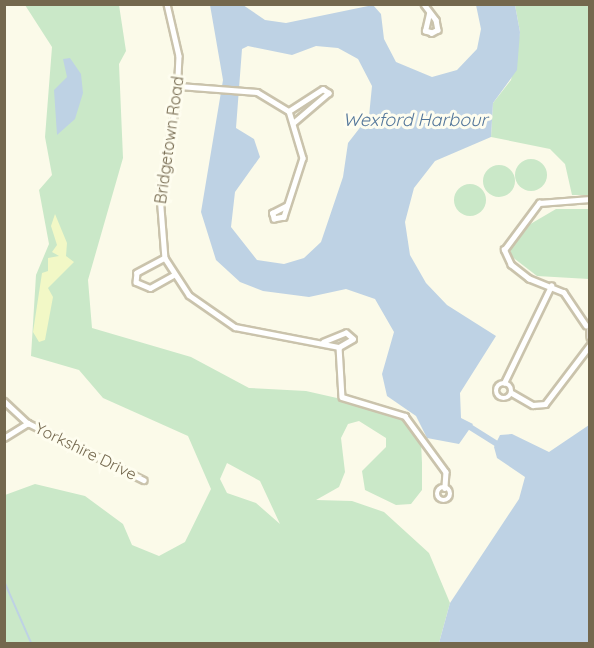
<!DOCTYPE html>
<style>
body{margin:0}
#map{position:relative;width:594px;height:648px;overflow:hidden;background:#fbfae9;font-family:Quicksand,sans-serif}
div>[style]{position:absolute}
[style*='--x']{left:calc(var(--x)*1px);top:calc(var(--y)*1px);width:calc(var(--w)*1px);rotate:calc(var(--a)*1deg)}
.green>*{inset:0;background:#cae8c8}
.round{border-radius:50%}
.sand>*{inset:0;background:#f2f8c6}
.water>*{inset:0;background:#bed2e4}
.stream>*{height:1.5px;margin:-0.75px;padding:0 0.75px;transform-origin:0.75px;border-radius:0.75px;background:#bed2e4}
.canal>*{height:6px;margin:-3px;padding:0 3px;transform-origin:3px;border-radius:3px;background:#bed2e4}
.roads{filter:drop-shadow(2px 0 #cac3ac) drop-shadow(-2px 0 #cac3ac) drop-shadow(0 2px #cac3ac) drop-shadow(0 -2px #cac3ac)}
.minor>*{height:4.5px;margin:-2.25px;padding:0 2.25px;transform-origin:2.25px;border-radius:2.25px;background:#fff}
.minor>.ring{margin:-2.25px;padding:0;box-sizing:content-box;background:none;border:4.5px solid #fff;border-radius:50%}
span{translate:-50% -50%;white-space:nowrap;text-align:center;line-height:1.15;-webkit-text-stroke:6px #fefdef;paint-order:stroke}
.street-label{font-size:16px;color:#74684e}
.water-label{font-size:18px;color:#53769a;font-style:italic}
.frame{position:absolute;inset:0;border:6px solid #74684e;pointer-events:none}
</style>
<div id="map">
<div class="green">
<div style="clip-path:polygon(evenodd,25px 5px,119px 5px,126px 51px,119px 64px,123px 158px,88px 280px,92px 328px,191px 357px,249px 388px,306px 391px,390px 410px,406px 421px,421px 442px,422px 463px,422px 490px,411px 504px,396px 505px,365px 490px,362px 471px,386px 447px,386px 438px,359px 421px,348px 424px,341px 438px,345px 472px,339px 487px,316px 500px,352px 501px,384px 512px,429px 553px,450px 603px,439px 643px,5px 644px,5px 495px,35px 484px,85px 496px,123px 524px,132px 545px,159px 556px,185px 542px,211px 489px,188px 436px,103px 398px,79px 370px,31px 356px,36px 275px,49px 244px,39px 190px,52px 175px,45px 137px,52px 47px,25px 5px,227px 463px,260px 481px,280px 524px,256px 503px,227px 493px,220px 479px,227px 463px)"></div>
<div style="clip-path:polygon(515px 5px,589px 5px,589px 195px,572px 195px,565px 164px,550px 149px,491px 137px,493px 103px,511px 80px,520px 32px)"></div>
<div class="round" style="left:515px;top:159px;width:32px;height:32px"></div>
<div class="round" style="left:483px;top:165px;width:32px;height:32px"></div>
<div class="round" style="left:454px;top:184px;width:32px;height:32px"></div>
<div style="clip-path:polygon(556px 209px,589px 209px,589px 279px,537px 276px,511px 256px,511px 247px,527px 226px)"></div>
</div>
<div class="sand">
<div style="clip-path:polygon(55px 214px,67px 243px,66px 256px,74px 262px,48px 288px,53px 297px,45px 340px,39px 342px,33px 332px,42px 273px,48px 271px,48px 258px,59px 256px,52px 252px,57px 245px,51px 226px)"></div>
</div>
<div class="water">
<div style="clip-path:polygon(evenodd,210px 5px,243px 5px,265px 20px,286px 23px,373px 5px,381px 14px,384px 39px,396px 62px,432px 77px,457px 70px,477px 49px,481px 29px,476px 5px,515px 5px,520px 32px,517px 70px,493px 103px,491px 137px,435px 161px,414px 188px,405px 222px,410px 255px,426px 283px,447px 305px,496px 336px,460px 393px,461px 418px,473px 424px,459px 444px,427px 438px,416px 416px,387px 396px,382px 374px,394px 332px,375px 299px,346px 289px,309px 297px,263px 291px,240px 282px,216px 260px,201px 212px,223px 80px,210px 5px,248px 46px,292px 55px,316px 46px,338px 48px,358px 59px,372px 86px,369px 116px,348px 143px,343px 177px,321px 242px,304px 258px,284px 264px,257px 260px,231px 227px,235px 192px,260px 157px,254px 139px,236px 128px,242px 49px,248px 46px)"></div>
<div style="clip-path:polygon(70px 58px,81px 74px,83px 93px,75px 119px,57px 135px,54px 90px,67px 77px,63px 59px)"></div>
<div style="clip-path:polygon(589px 425px,589px 643px,439px 643px,450px 603px,519px 499px,525px 477px,497px 458px,494px 447px,500px 435px,512px 434px,549px 452px)"></div>
</div>
<div class="stream">
<div style="--x:4;--y:580;--w:70;--a:66.4"></div>
</div>
<div class="canal">
<div style="--x:470;--y:427;--w:31;--a:32"></div>
</div>
<div class="roads">
<div class="minor">
<div style="--x:167;--y:4;--w:53;--a:77"></div>
<div style="--x:179;--y:56;--w:43;--a:92.7"></div>
<div style="--x:177;--y:99;--w:97;--a:100"></div>
<div style="--x:160;--y:195;--w:63;--a:85.5"></div>
<div style="--x:165;--y:258;--w:44;--a:57"></div>
<div style="--x:189;--y:295;--w:56;--a:34.8"></div>
<div style="--x:235;--y:327;--w:106;--a:10.9"></div>
<div style="--x:339;--y:347;--w:16;--a:-30"></div>
<div style="--x:353;--y:339;--w:9;--a:-139"></div>
<div style="--x:346;--y:333;--w:24;--a:158"></div>
<div style="--x:424;--y:4;--w:20;--a:53"></div>
<div style="--x:436;--y:20;--w:10;--a:79"></div>
<div style="--x:438;--y:30;--w:7;--a:153"></div>
<div style="--x:432;--y:33;--w:7;--a:-164"></div>
<div style="--x:425;--y:31;--w:18;--a:-77"></div>
<div style="--x:179;--y:86;--w:78;--a:4.4"></div>
<div style="--x:257;--y:92;--w:37;--a:31"></div>
<div style="--x:289;--y:111;--w:49;--a:73.4"></div>
<div style="--x:303;--y:158;--w:62;--a:107.9"></div>
<div style="--x:284;--y:217;--w:10;--a:169"></div>
<div style="--x:274;--y:219;--w:6;--a:-108"></div>
<div style="--x:272;--y:213;--w:16;--a:-27"></div>
<div style="--x:289;--y:111;--w:40;--a:-32.9"></div>
<div style="--x:323;--y:89;--w:7;--a:34"></div>
<div style="--x:329;--y:93;--w:45;--a:139.5"></div>
<div style="--x:165;--y:258;--w:32;--a:152"></div>
<div style="--x:137;--y:273;--w:9;--a:96"></div>
<div style="--x:136;--y:282;--w:15;--a:23"></div>
<div style="--x:150;--y:288;--w:26;--a:-29"></div>
<div style="--x:590;--y:325;--w:12;--a:90"></div>
<div style="--x:586;--y:326;--w:40;--a:-124"></div>
<div style="--x:564;--y:293;--w:38;--a:-158"></div>
<div style="--x:529;--y:279;--w:23;--a:-142"></div>
<div style="--x:511;--y:265;--w:17;--a:-115"></div>
<div style="--x:504;--y:250;--w:59;--a:-53.3"></div>
<div style="--x:539;--y:203;--w:51;--a:-4.5"></div>
<div style="--x:339;--y:347;--w:50;--a:86.6"></div>
<div style="--x:342;--y:397;--w:66;--a:16.8"></div>
<div style="--x:405;--y:416;--w:69;--a:53.8"></div>
<div style="--x:446;--y:472;--w:16;--a:94"></div>
<div class="ring" style="left:496px;top:383px;width:11.5px;height:11.5px"></div>
<div style="--x:504;--y:383;--w:108;--a:-64.1"></div>
<div style="--x:512;--y:393;--w:24;--a:30"></div>
<div style="--x:533;--y:405;--w:12;--a:-5"></div>
<div style="--x:545;--y:404;--w:74;--a:-52.7"></div>
<div style="--x:4;--y:401;--w:33;--a:43"></div>
<div style="--x:28;--y:423;--w:129;--a:26.2"></div>
<div style="--x:4;--y:438;--w:28;--a:-32"></div>
<div class="ring" style="left:437px;top:487px;width:9.5px;height:9.5px"></div>
</div>
</div>
<div class="street-label">
<span style="left:169px;top:140px;rotate:-82deg">Bridgetown Road</span>
<span style="left:86px;top:451px;rotate:26deg">Yorkshire Drive</span>
</div>
<div class="water-label">
<span style="left:415px;top:120px">Wexford Harbour</span>
</div>
<div class="frame"></div>
</div>
